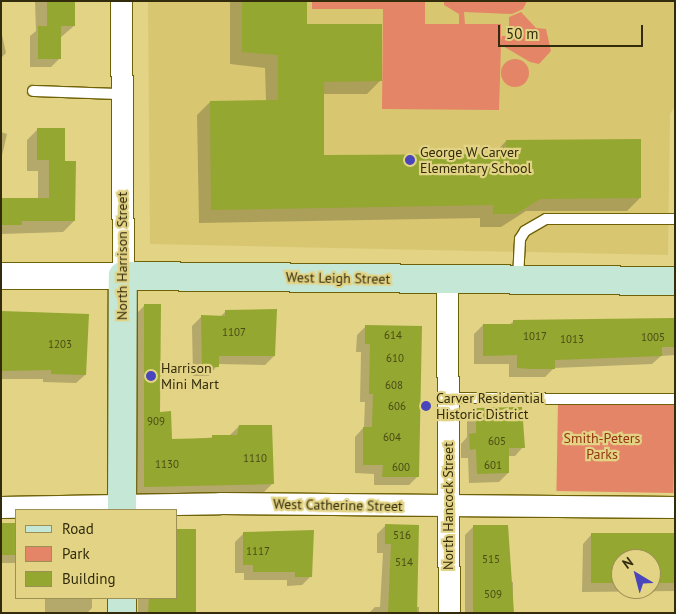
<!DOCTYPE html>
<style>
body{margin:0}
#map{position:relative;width:676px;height:614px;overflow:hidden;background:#e2d385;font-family:"PT Sans",sans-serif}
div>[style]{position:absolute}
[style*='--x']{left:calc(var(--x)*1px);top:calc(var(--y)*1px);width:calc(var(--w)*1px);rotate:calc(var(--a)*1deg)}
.built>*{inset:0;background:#d8c770}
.green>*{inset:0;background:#e58567;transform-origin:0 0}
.round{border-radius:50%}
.shadow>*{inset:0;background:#0003;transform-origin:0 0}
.building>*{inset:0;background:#93a731;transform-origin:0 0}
.roads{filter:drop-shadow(1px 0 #6f6107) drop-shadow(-1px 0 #6f6107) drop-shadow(0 1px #6f6107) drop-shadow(0 -1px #6f6107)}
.service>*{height:10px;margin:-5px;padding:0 5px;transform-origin:5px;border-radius:5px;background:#fff}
.minor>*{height:21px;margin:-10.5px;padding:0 10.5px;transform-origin:10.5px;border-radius:10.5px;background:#fff}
.tertiary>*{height:26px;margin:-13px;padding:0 13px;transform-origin:13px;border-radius:13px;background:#fff}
.secondary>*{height:28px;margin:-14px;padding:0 14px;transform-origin:14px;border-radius:14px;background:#c5e7d6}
.dots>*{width:14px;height:14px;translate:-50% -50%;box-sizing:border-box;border:2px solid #e2d385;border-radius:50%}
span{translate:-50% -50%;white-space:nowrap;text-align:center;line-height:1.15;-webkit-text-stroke:4.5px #e2d385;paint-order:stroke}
.number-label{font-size:11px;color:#4b4b15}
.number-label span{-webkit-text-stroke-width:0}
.poi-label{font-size:14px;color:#332c0c}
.left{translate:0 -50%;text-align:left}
.street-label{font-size:14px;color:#332c0c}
.park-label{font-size:14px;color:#943410}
.frame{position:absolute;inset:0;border:2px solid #332c0c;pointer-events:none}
.legend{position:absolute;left:15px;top:509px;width:162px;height:90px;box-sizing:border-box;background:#e2d385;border:1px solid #9c9055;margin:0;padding:6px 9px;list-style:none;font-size:15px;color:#332c0c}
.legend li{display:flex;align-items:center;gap:10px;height:25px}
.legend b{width:25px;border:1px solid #9c9055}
.north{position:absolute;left:611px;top:549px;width:50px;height:50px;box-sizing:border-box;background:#e2d385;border:1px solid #9c9055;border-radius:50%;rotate:323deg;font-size:14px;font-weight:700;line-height:20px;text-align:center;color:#332c0c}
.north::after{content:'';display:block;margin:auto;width:18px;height:22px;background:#4945bb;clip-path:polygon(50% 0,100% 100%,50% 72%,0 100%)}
.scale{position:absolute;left:498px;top:25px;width:145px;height:22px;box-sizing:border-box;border:2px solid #332c0c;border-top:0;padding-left:6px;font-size:15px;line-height:18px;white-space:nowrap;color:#332c0c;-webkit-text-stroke:4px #e2d385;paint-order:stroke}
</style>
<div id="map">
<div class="built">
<div style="clip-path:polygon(148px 1px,675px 1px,675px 106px,670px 114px,668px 255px,150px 244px)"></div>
</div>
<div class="green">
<div style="clip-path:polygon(312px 1px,425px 1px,425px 24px,459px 24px,459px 14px,444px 5px,444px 1px,527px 1px,523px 9px,512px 14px,464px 12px,465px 24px,501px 24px,501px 40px,502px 36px,509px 36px,509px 17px,521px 12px,536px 28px,546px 29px,551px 51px,539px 64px,530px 62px,501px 45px,499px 110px,382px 109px,383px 9px,312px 9px)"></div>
<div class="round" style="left:501px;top:59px;width:28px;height:28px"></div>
<div style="left:558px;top:401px;width:117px;height:90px;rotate:1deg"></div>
</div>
<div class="shadow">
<div style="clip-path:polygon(35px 1px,74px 1px,75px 25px,60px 38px,60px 58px,51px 67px,30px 67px,30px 36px,36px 31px)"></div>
<div style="clip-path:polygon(230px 1px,305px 1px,305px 26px,380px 81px,367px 94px,323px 94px,323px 156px,493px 155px,506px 141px,640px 198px,627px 211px,526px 211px,501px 227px,480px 227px,480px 218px,199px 223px,197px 115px,210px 102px,266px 101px,265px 68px,230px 64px)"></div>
<div style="clip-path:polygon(1px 30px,6px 53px,1px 58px)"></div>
<div style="clip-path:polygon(38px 129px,64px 162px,74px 221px,63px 232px,1px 234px,1px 199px,38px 199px,38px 171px,27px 171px,27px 140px)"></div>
<div style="clip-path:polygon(1px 132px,7px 134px,1px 160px)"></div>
<div style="clip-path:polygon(144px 306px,159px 413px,171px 441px,229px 436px,239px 426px,271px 426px,273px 483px,263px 493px,134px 496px,134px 316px)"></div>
<div style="clip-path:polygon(225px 312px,274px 356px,265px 365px,218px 364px,209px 376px,193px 376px,192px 326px,201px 317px,220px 317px)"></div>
<div style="clip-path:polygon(1px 313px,85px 375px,76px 383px,43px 382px,43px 379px,1px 379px)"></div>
<div style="clip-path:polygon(675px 319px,675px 355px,661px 356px,652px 364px,554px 368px,545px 377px,509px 377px,509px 364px,474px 364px,474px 334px,483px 325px,509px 325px,514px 321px)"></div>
<div style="clip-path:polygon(366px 326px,418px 476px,409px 485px,374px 485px,374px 474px,355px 473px,355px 437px,364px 427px,365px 402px,360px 402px,361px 352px,356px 352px,357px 335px)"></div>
<div style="clip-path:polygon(476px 409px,523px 447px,515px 456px,508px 456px,508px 473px,499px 482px,469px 483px,468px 458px,461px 458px,461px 444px,467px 437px,467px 418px)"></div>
<div style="left:16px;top:523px;width:40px;height:15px;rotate:90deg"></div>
<div style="clip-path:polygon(386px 525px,416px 607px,419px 607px,419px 613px,369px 613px,375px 607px,380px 607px,383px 553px,377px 553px,377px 534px)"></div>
<div style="clip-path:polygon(473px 527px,508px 582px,513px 582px,513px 613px,465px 613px,465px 535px)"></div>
<div style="clip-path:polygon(176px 529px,195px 530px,185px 613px,138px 613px,138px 598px,176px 598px)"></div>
<div style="clip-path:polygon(244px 533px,311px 576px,302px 585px,287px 586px,287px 580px,244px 580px,244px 573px,235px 573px,235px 542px)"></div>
<div style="clip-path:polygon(evenodd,591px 535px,675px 535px,675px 591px,582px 592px,583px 544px,591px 535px,621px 559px,651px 559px,651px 589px,621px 589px,621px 559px)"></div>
<div style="clip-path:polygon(45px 598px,92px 598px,92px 608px,87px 613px,45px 613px)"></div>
</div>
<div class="building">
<div style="left:47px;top:1px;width:28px;height:25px"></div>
<div style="clip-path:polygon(242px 1px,307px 1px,307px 24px,382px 24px,382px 81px,324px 82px,324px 155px,506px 154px,506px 140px,641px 139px,641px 198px,540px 199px,516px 214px,493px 214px,493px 205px,211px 210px,210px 101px,278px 100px,278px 55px,242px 52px)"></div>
<div style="left:38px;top:26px;width:23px;height:33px"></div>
<div style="clip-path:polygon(37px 128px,65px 128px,65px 161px,76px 161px,75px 221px,22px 221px,22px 225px,1px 225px,1px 198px,49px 198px,49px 160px,37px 160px)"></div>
<div style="clip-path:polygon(144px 304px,161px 304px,160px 412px,171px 411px,172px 439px,212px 438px,212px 435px,237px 435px,239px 425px,272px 425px,274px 484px,144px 487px)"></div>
<div style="clip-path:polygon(277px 309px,275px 356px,219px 356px,219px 367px,202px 368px,201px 315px,225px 316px,225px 310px)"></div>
<div style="clip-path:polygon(1px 311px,89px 314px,86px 375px,51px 374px,51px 370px,1px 371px)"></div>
<div style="clip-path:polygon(675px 318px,675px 347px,662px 347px,662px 356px,555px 360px,555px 369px,533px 369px,517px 368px,517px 355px,483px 356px,483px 324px,513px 324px,513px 320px)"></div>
<div style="clip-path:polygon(365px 325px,422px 326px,419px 477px,382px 477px,383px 465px,363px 465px,363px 427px,372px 427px,373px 394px,369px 394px,370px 344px,365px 344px)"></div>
<div style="clip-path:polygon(522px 407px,525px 448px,509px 448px,509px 473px,477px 474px,476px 449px,470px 450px,469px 434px,476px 433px,476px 408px)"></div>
<div style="left:1px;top:523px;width:15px;height:32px"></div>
<div style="clip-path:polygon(385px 524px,419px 525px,417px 613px,388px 613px,391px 544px,385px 544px)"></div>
<div style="clip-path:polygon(473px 525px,508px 525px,514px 613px,473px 613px)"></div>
<div style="clip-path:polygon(176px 529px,196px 529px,196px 613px,148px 613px,149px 598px,176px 598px)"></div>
<div style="clip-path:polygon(314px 530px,312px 577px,295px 577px,295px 572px,253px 572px,253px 565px,243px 565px,243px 532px)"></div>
<div style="clip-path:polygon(591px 533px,675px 533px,675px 583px,651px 583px,651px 559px,621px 559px,621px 583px,591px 583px)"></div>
</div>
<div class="roads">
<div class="service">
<div style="--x:33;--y:91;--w:86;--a:2"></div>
<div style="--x:518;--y:279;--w:40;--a:-87.1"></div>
<div style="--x:520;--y:239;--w:9;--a:-58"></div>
<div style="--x:525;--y:231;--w:24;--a:-30"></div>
<div style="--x:546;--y:219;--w:129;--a:0"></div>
<div style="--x:448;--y:398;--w:227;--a:0.3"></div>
</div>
<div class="minor">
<div style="--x:121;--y:1;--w:275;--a:89.6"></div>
<div style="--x:447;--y:279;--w:334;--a:89.7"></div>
<div style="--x:1;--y:507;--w:219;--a:-1"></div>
<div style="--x:220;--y:503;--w:455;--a:0.5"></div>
</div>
<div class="tertiary">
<div style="--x:1;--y:276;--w:122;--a:0"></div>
</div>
<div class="secondary">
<div style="--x:122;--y:510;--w:234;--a:-89.8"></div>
<div style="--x:123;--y:276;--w:552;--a:0.52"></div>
<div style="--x:122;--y:598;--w:15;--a:90"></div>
</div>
</div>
<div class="dots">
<div style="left:410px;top:160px;background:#4945bb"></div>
<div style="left:151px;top:376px;background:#4945bb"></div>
<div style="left:426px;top:406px;background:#4945bb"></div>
</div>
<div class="number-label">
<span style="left:234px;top:332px">1107</span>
<span style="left:393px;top:335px">614</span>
<span style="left:535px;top:336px">1017</span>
<span style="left:653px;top:337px">1005</span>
<span style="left:572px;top:339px">1013</span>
<span style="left:60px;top:344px">1203</span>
<span style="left:395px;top:358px">610</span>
<span style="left:394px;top:385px">608</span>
<span style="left:397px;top:406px">606</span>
<span style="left:156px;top:421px">909</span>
<span style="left:392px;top:437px">604</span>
<span style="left:497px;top:441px">605</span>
<span style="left:255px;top:458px">1110</span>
<span style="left:167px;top:464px">1130</span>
<span style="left:493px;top:465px">601</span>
<span style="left:401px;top:467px">600</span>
<span style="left:402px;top:535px">516</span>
<span style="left:258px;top:551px">1117</span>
<span style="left:491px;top:559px">515</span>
<span style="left:404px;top:562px">514</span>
<span style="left:493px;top:594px">509</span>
</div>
<div class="poi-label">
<span class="left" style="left:420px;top:160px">George W Carver<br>Elementary School</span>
<span class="left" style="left:161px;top:376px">Harrison<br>Mini Mart</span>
<span class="left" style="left:436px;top:406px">Carver Residential<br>Historic District</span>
</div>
<div class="street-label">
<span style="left:122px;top:256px;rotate:-90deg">North Harrison Street</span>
<span style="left:338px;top:278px;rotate:1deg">West Leigh Street</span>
<span style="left:338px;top:505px;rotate:1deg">West Catherine Street</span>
<span style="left:448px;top:506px;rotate:-90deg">North Hancock Street</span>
</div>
<div class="park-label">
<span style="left:602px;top:446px">Smith-Peters<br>Parks</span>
</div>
<div class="frame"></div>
<ul class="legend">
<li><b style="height:6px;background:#c5e7d6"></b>Road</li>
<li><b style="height:14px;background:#e58567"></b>Park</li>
<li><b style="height:14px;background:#93a731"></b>Building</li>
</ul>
<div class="north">N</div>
<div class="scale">50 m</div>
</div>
